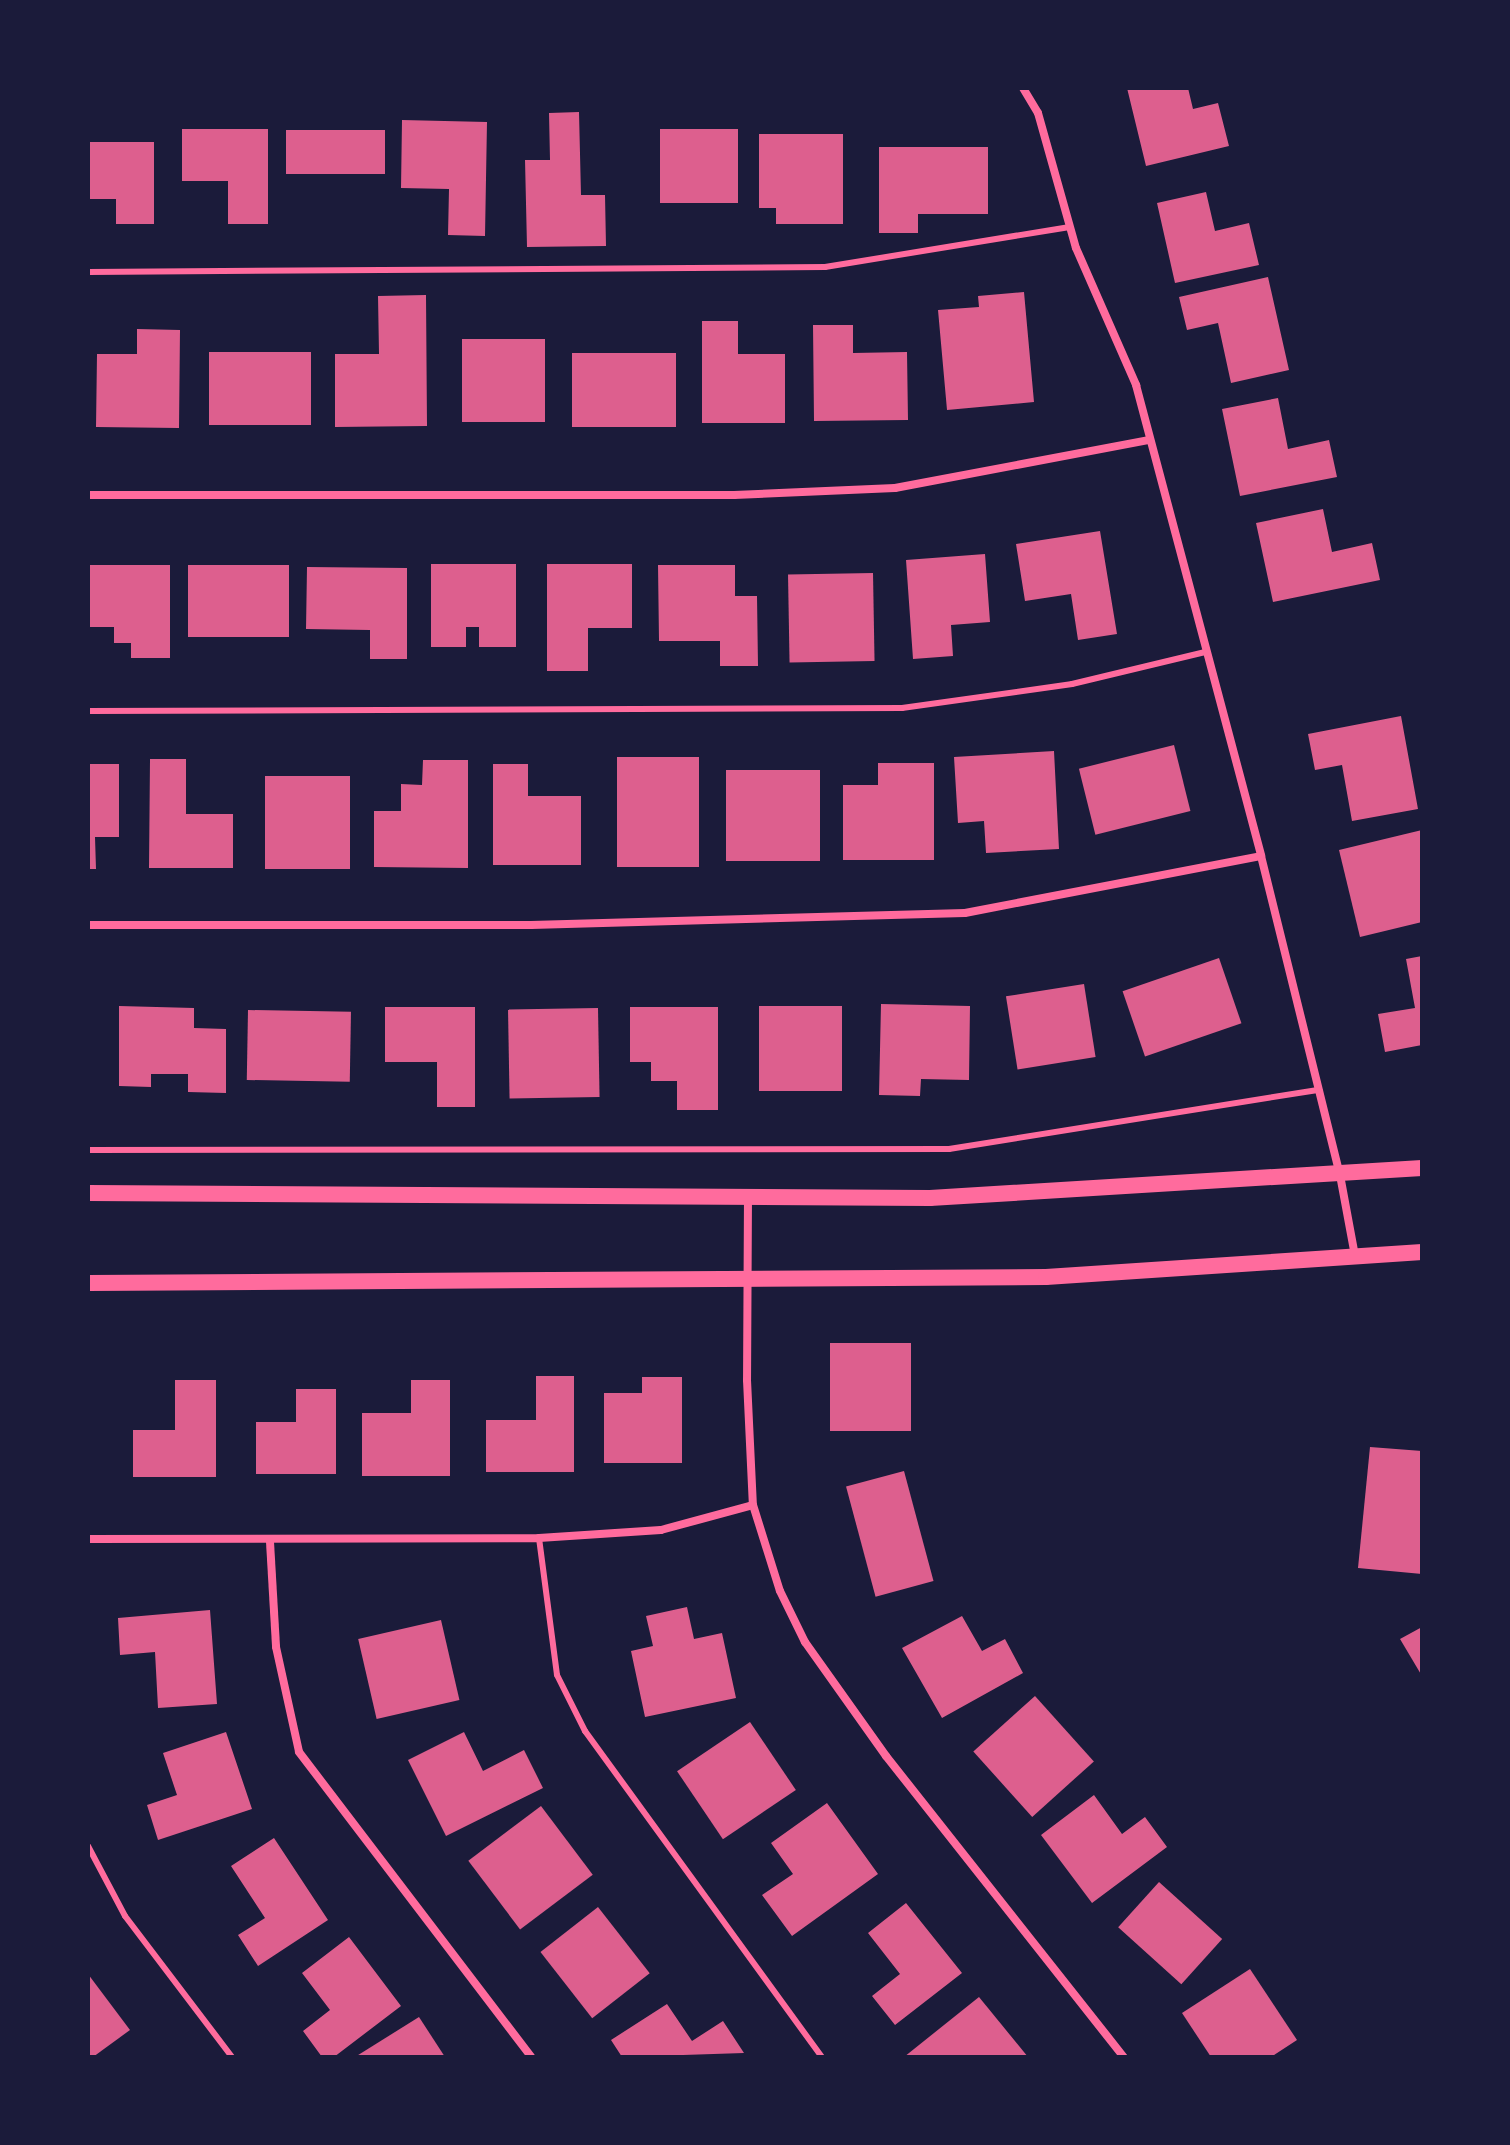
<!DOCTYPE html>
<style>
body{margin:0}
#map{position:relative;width:1510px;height:2145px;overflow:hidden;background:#1b1b3a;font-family:"Fira Sans Condensed",sans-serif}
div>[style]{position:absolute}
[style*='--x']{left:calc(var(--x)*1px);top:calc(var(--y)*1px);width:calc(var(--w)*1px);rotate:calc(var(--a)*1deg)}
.building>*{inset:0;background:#dd5f8e;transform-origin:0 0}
.service>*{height:6px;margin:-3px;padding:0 3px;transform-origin:3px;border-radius:3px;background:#ff6b9d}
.minor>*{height:8px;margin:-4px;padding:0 4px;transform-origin:4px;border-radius:4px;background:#ff6b9d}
.secondary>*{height:16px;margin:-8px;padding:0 8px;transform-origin:8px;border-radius:8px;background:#ff6b9d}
span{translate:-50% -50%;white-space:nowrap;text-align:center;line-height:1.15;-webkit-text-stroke:8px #1b1b3a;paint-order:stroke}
.frame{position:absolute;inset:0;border:90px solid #1b1b3a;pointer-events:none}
</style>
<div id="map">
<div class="building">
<div style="clip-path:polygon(1127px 88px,1188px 88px,1193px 109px,1218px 103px,1229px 146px,1146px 166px)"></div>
<div style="clip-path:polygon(579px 112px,581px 195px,605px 195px,606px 246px,527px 247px,525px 160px,550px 160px,549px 113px)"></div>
<div style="clip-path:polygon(402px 120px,487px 122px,485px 236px,448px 235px,449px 189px,401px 188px)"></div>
<div style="clip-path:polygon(182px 129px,268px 129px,268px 224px,228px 224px,228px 181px,182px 181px)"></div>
<div style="left:660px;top:129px;width:78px;height:74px"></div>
<div style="left:286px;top:130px;width:99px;height:44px"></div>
<div style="clip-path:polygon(759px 134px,843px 134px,843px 224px,776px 224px,776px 208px,759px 208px)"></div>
<div style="clip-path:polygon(88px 142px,154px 142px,154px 224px,116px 224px,116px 199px,88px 199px)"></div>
<div style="clip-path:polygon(879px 147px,988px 147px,988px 214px,918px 214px,918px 233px,879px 233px)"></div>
<div style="clip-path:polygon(1206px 192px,1215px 231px,1249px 223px,1259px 265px,1175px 283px,1157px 203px)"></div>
<div style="clip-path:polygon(1268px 277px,1289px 370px,1231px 383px,1218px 323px,1187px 330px,1179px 297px)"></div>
<div style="clip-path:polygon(1024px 292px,1034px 402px,947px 410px,938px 310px,979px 307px,978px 296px)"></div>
<div style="clip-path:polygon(426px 295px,427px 426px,335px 427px,335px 354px,379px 354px,378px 296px)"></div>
<div style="clip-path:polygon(702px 321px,738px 321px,738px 354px,785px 354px,785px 423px,702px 423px)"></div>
<div style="clip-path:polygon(813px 325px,853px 325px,853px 353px,907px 352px,908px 420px,814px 421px)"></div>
<div style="clip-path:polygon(137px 329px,180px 330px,179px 428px,96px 427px,97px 354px,137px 354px)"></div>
<div style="left:462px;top:339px;width:83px;height:83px"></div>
<div style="left:209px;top:352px;width:102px;height:73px"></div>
<div style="left:572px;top:353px;width:104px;height:74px"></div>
<div style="clip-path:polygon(1278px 398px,1288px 449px,1329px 440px,1337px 477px,1240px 496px,1222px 409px)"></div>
<div style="clip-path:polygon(1323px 509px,1332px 552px,1372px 543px,1380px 580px,1273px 602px,1256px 523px)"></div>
<div style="clip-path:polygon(1100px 531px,1117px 634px,1078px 640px,1071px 594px,1025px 601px,1016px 544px)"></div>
<div style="clip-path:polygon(985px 554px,990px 622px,951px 625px,953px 656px,913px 659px,906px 560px)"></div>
<div style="clip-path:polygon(431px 564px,516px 564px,516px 647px,479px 647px,479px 627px,466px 627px,466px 647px,431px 647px)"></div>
<div style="clip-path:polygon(547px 564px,632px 564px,632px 628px,588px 628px,588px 671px,547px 671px)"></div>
<div style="clip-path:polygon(88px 565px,170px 565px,170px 658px,131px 658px,131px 643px,114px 643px,114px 627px,88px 627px)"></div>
<div style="left:188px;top:565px;width:101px;height:72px"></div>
<div style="clip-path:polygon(658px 565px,735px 565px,735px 596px,757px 596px,758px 666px,720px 666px,720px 641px,659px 641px)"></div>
<div style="clip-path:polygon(307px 567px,407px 568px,407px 659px,370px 659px,370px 630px,306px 629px)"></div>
<div style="left:873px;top:573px;width:88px;height:85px;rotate:89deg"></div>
<div style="clip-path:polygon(1401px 716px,1418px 809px,1352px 821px,1342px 765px,1315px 770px,1308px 734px)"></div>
<div style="left:1174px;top:745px;width:68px;height:98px;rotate:76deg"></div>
<div style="clip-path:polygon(1054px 751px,1059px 849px,986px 853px,984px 821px,958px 823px,954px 757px)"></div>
<div style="left:617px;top:757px;width:82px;height:110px"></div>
<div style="clip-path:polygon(150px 759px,186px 759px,186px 814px,233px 814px,233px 868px,149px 868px)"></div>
<div style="clip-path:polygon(423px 760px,468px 760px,468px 868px,374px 867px,374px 811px,401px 811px,401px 784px,422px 785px)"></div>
<div style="clip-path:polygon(878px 763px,934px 763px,934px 860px,843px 860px,843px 785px,878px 785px)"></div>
<div style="clip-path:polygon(88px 764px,119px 764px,119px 837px,95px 837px,96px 869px,88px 869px)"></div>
<div style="clip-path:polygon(493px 764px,528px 764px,528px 796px,581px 796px,581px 865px,493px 865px)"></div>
<div style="left:726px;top:770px;width:94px;height:91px"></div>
<div style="left:265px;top:776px;width:85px;height:93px"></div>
<div style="clip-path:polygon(1422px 830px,1422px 922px,1360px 937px,1339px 850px)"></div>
<div style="clip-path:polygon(1422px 956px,1422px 1045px,1385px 1052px,1378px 1014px,1415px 1008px,1406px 959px)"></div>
<div style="left:1219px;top:958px;width:69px;height:102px;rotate:71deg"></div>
<div style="left:1084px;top:984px;width:74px;height:79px;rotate:81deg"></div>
<div style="clip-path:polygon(881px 1004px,970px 1006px,969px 1080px,921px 1079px,920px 1096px,879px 1095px)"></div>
<div style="clip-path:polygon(119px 1006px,194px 1008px,194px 1028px,226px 1029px,226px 1093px,188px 1092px,188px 1074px,151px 1074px,151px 1087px,119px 1086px)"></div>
<div style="left:759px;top:1006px;width:83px;height:85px"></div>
<div style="clip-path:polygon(385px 1007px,475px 1007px,475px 1107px,437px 1107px,437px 1062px,385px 1062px)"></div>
<div style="clip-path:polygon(630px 1007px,718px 1007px,718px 1110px,677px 1110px,677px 1081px,651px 1081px,651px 1062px,630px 1062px)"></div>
<div style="left:598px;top:1008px;width:89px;height:90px;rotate:89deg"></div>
<div style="left:248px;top:1010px;width:103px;height:70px;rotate:1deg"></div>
<div style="left:830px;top:1343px;width:81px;height:88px"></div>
<div style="clip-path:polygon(536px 1376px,574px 1376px,574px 1472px,486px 1472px,486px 1420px,536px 1420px)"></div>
<div style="clip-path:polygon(642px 1377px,682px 1377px,682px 1463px,604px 1463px,604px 1393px,642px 1393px)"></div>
<div style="clip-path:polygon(175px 1380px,216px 1380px,216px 1477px,133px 1477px,133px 1430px,175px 1430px)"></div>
<div style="clip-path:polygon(411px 1380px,450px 1380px,450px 1476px,362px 1476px,362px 1413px,411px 1413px)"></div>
<div style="clip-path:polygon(296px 1389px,336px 1389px,336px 1474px,256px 1474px,256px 1422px,296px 1422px)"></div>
<div style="clip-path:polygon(1370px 1447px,1422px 1451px,1422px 1574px,1358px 1568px)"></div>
<div style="left:904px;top:1471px;width:114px;height:60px;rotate:75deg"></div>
<div style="clip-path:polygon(687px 1607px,694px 1639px,722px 1633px,736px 1698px,645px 1717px,631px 1651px,653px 1646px,646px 1616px)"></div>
<div style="clip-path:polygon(210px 1610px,217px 1704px,158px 1708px,155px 1652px,120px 1655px,118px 1618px)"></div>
<div style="clip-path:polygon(962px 1616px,982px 1651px,1005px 1639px,1023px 1673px,942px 1718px,902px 1648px)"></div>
<div style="left:441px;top:1620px;width:82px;height:85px;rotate:77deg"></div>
<div style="clip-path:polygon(1422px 1627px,1422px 1676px,1400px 1639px)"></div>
<div style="left:1035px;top:1696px;width:88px;height:83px;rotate:48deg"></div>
<div style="left:750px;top:1722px;width:82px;height:88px;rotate:56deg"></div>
<div style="clip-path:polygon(226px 1732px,252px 1809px,158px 1840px,147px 1805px,177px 1795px,163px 1753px)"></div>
<div style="clip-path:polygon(464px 1732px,483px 1771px,524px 1750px,543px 1788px,446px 1836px,408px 1760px)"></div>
<div style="clip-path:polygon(1094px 1795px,1122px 1834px,1145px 1817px,1167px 1847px,1092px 1903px,1041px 1835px)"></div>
<div style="clip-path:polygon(827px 1803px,878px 1874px,792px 1936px,762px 1895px,793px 1874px,771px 1843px)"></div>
<div style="left:541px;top:1806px;width:86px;height:91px;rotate:53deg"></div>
<div style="clip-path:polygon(274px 1838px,328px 1920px,258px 1966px,238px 1935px,265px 1918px,231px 1866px)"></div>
<div style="left:1159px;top:1882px;width:85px;height:61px;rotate:42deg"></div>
<div style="clip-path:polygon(906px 1903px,962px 1973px,895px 2025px,872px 1996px,900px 1974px,868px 1933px)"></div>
<div style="left:598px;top:1907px;width:84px;height:73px;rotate:52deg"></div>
<div style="clip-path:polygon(349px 1937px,401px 2006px,334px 2057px,322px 2057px,303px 2031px,330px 2010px,302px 1973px)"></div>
<div style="clip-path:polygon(1250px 1969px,1297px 2040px,1271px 2057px,1211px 2057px,1182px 2013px)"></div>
<div style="clip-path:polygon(88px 1974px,130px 2030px,93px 2057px,88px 2057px)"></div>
<div style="clip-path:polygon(979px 1997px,1028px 2057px,904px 2057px)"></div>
<div style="clip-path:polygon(667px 2004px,692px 2041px,723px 2021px,744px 2053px,622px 2057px,611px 2040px)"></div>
<div style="clip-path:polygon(419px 2017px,445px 2057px,355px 2057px)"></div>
</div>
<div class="service">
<div style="--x:88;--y:272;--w:737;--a:-0.39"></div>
<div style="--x:825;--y:267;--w:248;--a:-9.3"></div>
<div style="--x:88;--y:711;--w:814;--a:-0.21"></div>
<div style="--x:902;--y:708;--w:172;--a:-8"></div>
<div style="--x:1072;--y:684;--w:137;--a:-13.5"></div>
<div style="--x:88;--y:1150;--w:861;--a:-0.07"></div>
<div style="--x:949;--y:1149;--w:375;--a:-9.1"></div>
<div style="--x:539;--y:1538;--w:138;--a:82.5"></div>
<div style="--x:557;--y:1675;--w:63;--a:63.4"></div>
<div style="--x:585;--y:1731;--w:403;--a:54"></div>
<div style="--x:88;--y:1846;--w:79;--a:62.1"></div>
<div style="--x:125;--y:1916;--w:177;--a:52.8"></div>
</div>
<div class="minor">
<div style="--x:1023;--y:88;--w:29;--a:59"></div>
<div style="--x:1038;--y:113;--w:140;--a:74.3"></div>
<div style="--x:1076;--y:248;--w:150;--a:66.3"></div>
<div style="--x:1136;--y:385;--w:487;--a:75.1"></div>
<div style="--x:1261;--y:856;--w:329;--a:76.1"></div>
<div style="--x:1340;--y:1175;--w:82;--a:79.5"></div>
<div style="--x:88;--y:495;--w:646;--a:0"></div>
<div style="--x:734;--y:495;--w:161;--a:-2.5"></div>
<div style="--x:895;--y:488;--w:259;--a:-10.7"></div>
<div style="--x:88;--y:925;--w:443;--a:0"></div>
<div style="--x:531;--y:925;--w:434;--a:-1.6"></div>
<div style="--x:965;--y:913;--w:301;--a:-10.9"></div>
<div style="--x:748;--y:1195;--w:185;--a:90.3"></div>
<div style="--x:747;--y:1380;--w:125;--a:87.3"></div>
<div style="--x:753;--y:1505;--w:90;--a:72.6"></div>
<div style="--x:780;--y:1591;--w:57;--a:63.9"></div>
<div style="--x:805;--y:1642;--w:140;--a:54.6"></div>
<div style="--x:886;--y:1756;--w:384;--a:51.7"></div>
<div style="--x:88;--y:1539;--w:451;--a:-0.1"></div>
<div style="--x:539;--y:1538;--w:122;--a:-3.8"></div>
<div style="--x:661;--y:1530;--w:95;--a:-15.2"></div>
<div style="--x:270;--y:1542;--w:105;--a:86.7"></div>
<div style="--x:276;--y:1647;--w:107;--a:77.6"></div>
<div style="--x:299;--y:1752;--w:383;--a:52.7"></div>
</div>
<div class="secondary">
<div style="--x:88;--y:1193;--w:842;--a:0.34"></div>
<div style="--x:930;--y:1198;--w:493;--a:-3.5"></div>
<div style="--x:88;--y:1283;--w:958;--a:-0.36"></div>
<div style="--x:1046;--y:1277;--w:377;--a:-3.8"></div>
</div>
<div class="frame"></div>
</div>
